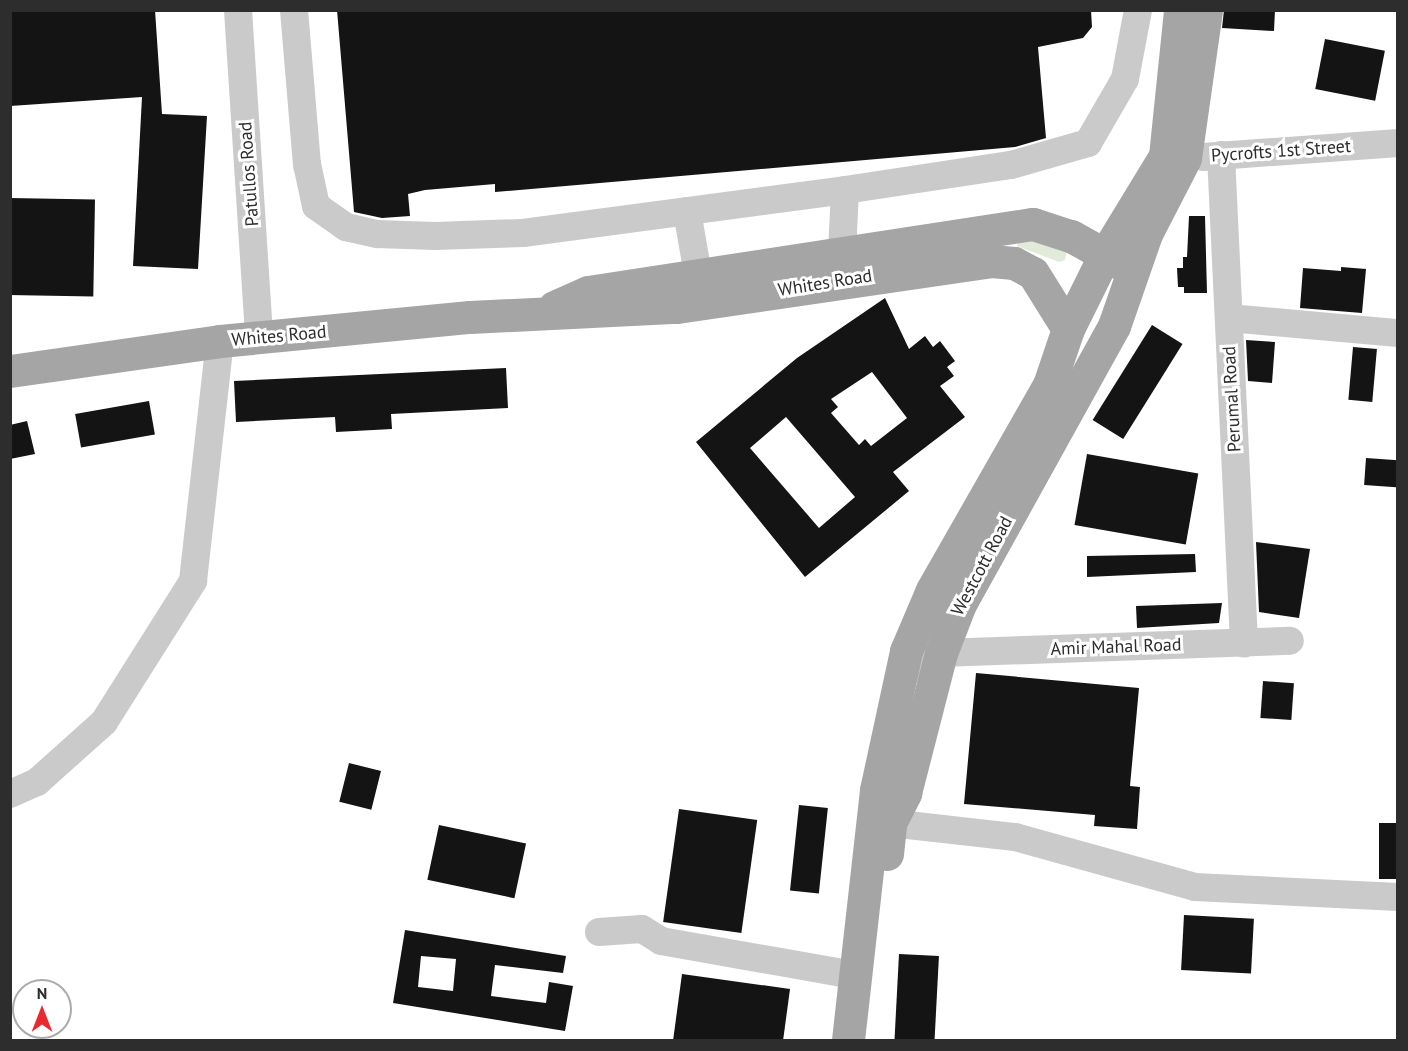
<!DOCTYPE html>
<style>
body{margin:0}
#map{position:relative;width:1408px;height:1051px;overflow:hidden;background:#fff;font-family:"PT Sans",sans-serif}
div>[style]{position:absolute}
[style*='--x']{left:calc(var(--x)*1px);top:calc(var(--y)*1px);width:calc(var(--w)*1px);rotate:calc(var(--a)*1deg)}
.green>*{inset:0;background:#e2ebd9}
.building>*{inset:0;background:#141414;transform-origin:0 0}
.minor>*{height:28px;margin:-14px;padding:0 14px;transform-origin:14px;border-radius:14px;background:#cacaca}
.major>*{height:33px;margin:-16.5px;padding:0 16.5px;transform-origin:16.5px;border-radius:16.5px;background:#a5a5a5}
span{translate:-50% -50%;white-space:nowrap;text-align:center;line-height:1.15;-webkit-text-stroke:6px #fff;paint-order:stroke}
.street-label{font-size:18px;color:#2d2d2d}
.frame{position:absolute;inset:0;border:12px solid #2d2d2d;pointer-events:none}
.north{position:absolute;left:12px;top:979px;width:60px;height:60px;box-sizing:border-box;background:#fff;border:2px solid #ababab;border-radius:50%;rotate:0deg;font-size:16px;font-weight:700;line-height:24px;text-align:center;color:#2d2d2d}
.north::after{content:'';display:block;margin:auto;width:21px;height:27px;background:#e9292f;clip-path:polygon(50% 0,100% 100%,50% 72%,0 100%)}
</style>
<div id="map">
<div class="green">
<div style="clip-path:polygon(1059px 233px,1068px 246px,1065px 260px,1059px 262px,1017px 246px,1018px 242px)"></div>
</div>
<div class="building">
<div style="clip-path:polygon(10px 10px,155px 10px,162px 114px,207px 116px,198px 269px,133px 266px,142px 97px,10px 106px)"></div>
<div style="clip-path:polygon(337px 10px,1091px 10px,1092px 27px,1083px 38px,1038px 47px,1046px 138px,1015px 147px,495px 192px,495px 184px,425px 190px,408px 194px,410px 216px,382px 218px,354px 212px)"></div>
<div style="clip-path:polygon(1224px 10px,1275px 10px,1274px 31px,1222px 28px)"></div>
<div style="left:1325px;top:39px;width:61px;height:51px;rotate:11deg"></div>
<div style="left:10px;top:198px;width:85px;height:97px;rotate:1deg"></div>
<div style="clip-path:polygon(1189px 216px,1205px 216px,1207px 293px,1184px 293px,1184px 287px,1178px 287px,1177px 268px,1183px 268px,1183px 257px,1187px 257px)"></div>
<div style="clip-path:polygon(1341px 267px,1366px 269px,1362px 313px,1300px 308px,1303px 268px,1341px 271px)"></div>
<div style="clip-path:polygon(evenodd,885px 298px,909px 349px,925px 336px,933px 347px,940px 341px,955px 361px,947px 367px,954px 376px,940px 386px,965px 417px,893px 472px,909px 491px,805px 577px,696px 442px,797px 358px,885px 298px,872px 372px,907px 418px,871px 446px,865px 439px,859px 445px,831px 413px,838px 407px,831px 399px,872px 372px,885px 298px,786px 417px,855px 497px,819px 528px,750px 448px,786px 417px)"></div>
<div style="left:1152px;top:325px;width:36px;height:112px;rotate:32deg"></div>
<div style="clip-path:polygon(1246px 340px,1275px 342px,1272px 383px,1248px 381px)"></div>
<div style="left:1353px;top:347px;width:24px;height:53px;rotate:5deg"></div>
<div style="clip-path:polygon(506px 368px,508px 408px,391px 414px,392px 429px,336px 432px,335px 417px,236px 422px,234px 381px)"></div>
<div style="left:149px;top:401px;width:34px;height:75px;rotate:80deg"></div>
<div style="clip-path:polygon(27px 421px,35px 454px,10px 459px,10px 425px)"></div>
<div style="left:1087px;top:454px;width:113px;height:72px;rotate:10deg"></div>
<div style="left:1366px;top:458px;width:32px;height:27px;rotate:4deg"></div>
<div style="clip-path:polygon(1256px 542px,1310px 549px,1299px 618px,1259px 612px)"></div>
<div style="clip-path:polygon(1195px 554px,1196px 572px,1087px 577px,1087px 556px)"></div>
<div style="clip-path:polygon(1222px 603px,1219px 623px,1137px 628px,1136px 606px)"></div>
<div style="clip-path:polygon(976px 673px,1139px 688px,1130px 786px,1140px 787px,1137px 829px,1094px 826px,1095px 815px,964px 804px)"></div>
<div style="left:1263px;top:681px;width:31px;height:37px;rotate:4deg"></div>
<div style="left:349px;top:763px;width:33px;height:40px;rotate:14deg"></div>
<div style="left:799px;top:805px;width:29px;height:86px;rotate:6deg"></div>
<div style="left:679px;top:809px;width:79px;height:114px;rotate:8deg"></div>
<div style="left:1379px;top:823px;width:19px;height:56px"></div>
<div style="left:439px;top:825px;width:89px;height:56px;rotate:12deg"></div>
<div style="left:1184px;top:915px;width:70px;height:55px;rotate:3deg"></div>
<div style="clip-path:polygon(evenodd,405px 930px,566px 956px,563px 973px,495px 965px,491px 996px,546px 1003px,549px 982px,573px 986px,565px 1031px,393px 1003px,405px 930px,421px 956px,456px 959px,453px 991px,418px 987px,421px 956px)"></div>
<div style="left:899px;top:954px;width:40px;height:87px;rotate:3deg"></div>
<div style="clip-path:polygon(682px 974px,790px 989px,783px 1041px,673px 1041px)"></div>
</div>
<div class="minor">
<div style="--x:238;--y:10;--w:329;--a:86.3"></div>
<div style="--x:294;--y:10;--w:155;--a:85.2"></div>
<div style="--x:307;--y:164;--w:43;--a:77.9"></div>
<div style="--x:316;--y:206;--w:37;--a:35"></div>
<div style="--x:346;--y:227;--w:32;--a:13"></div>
<div style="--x:377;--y:234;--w:58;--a:2"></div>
<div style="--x:435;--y:236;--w:88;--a:-2"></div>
<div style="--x:523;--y:233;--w:325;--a:-7.6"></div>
<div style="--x:845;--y:190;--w:168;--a:-8.6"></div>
<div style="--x:1011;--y:165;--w:80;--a:-15.9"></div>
<div style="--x:1088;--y:143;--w:74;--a:-60"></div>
<div style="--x:1125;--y:79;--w:70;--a:-79.3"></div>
<div style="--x:1221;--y:155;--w:489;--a:87.3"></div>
<div style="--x:1203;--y:157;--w:196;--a:-4.1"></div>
<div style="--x:687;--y:211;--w:65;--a:80.2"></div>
<div style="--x:842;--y:252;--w:62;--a:-87.2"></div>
<div style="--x:1229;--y:318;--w:170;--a:5.1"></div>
<div style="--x:902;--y:673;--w:44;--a:-27.1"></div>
<div style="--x:941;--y:653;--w:349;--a:-2"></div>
<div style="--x:10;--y:794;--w:30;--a:-24"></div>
<div style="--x:37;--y:782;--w:90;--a:-41.8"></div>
<div style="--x:104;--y:722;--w:167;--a:-57.7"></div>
<div style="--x:193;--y:581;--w:242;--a:-83.6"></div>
<div style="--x:890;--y:823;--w:126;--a:6.4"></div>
<div style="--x:1015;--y:837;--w:187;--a:15.5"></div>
<div style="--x:1195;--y:887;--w:203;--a:2.8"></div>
<div style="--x:599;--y:932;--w:43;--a:-4"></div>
<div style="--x:642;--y:929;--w:22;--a:32"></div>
<div style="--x:661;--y:941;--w:195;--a:10"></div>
</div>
<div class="major">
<div style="--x:554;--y:307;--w:37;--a:-24"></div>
<div style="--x:588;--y:292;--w:450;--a:-8.7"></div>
<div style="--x:1033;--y:224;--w:40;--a:18"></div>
<div style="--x:1071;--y:236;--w:60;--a:29.1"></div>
<div style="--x:10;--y:371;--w:212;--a:-8.1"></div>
<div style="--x:220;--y:341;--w:251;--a:-5.5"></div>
<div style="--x:470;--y:317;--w:207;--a:-2.8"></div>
<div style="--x:677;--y:307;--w:317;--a:-8.3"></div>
<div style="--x:991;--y:261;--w:23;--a:5"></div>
<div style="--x:1014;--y:263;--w:21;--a:28"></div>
<div style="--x:1033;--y:273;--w:66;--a:58"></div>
<div style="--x:887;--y:854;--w:31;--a:-84"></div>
<div style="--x:890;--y:823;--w:34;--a:-63"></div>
<div style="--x:905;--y:793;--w:145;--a:-75.6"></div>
<div style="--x:941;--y:653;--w:53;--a:-68.8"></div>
<div style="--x:960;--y:604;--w:318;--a:-61"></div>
<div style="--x:1114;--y:326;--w:97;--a:-70.8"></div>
<div style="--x:1146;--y:234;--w:85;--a:-62.8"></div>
<div style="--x:1185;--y:158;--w:149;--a:-81.9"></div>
<div style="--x:848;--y:1040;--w:252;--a:-83.6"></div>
<div style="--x:876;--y:790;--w:142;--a:-77.8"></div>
<div style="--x:906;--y:651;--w:66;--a:-66.9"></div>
<div style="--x:932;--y:590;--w:236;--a:-60.3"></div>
<div style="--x:1049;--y:385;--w:59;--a:-71.3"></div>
<div style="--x:1068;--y:329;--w:81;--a:-63.7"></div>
<div style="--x:1104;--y:256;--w:117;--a:-58.6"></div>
<div style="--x:1165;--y:156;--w:147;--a:-84.1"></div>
</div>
<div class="street-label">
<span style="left:1281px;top:151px;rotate:-4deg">Pycrofts 1st Street</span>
<span style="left:249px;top:174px;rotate:-94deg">Patullos Road</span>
<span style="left:825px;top:283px;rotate:-9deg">Whites Road</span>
<span style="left:279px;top:336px;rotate:-5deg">Whites Road</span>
<span style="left:1232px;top:399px;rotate:-93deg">Perumal Road</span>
<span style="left:982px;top:566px;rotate:-62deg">Westcott Road</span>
<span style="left:1116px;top:647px;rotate:-2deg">Amir Mahal Road</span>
</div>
<div class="frame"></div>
<div class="north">N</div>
</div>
